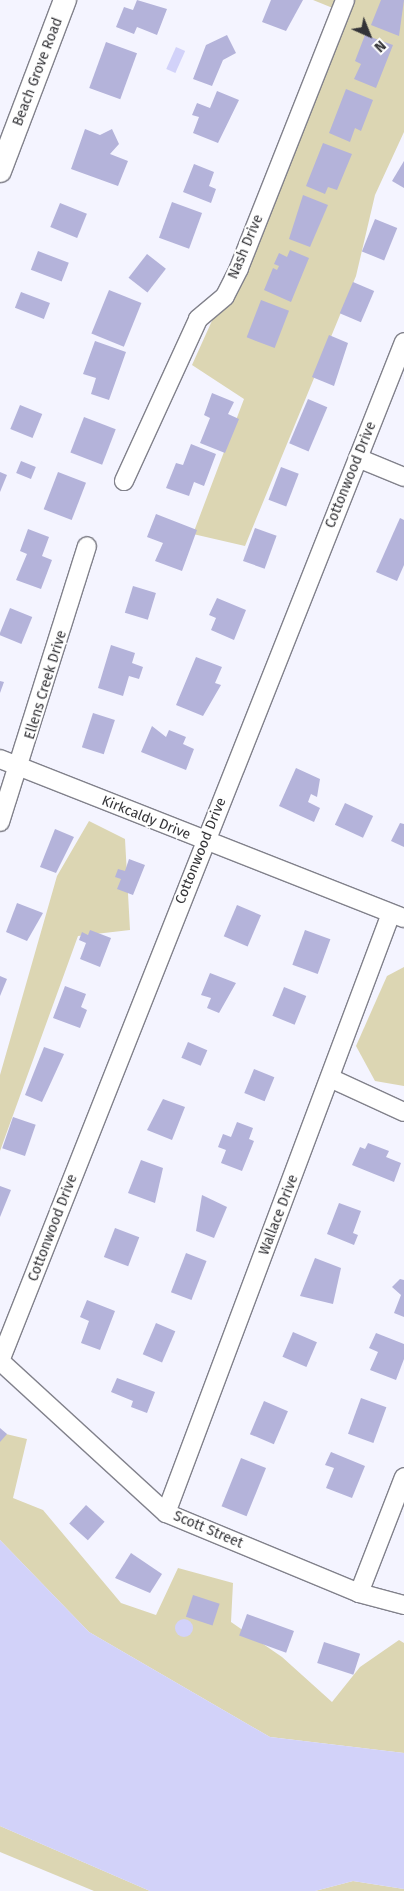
<!DOCTYPE html>
<style>
body{margin:0}
#map{position:relative;width:404px;height:1891px;overflow:hidden;background:#f4f4ff;font-family:"Fira Sans",sans-serif}
div>[style]{position:absolute}
[style*='--x']{left:calc(var(--x)*1px);top:calc(var(--y)*1px);width:calc(var(--w)*1px);rotate:calc(var(--a)*1deg)}
.green>*{inset:0;background:#dcd6b3}
.water>*{inset:0;background:#d2d2f9;transform-origin:0 0}
.round{border-radius:50%}
.building>*{inset:0;background:#b4b3da;transform-origin:0 0}
.roads{filter:drop-shadow(1px 0 #81818b) drop-shadow(-1px 0 #81818b) drop-shadow(0 1px #81818b) drop-shadow(0 -1px #81818b)}
.minor>*{height:18px;margin:-9px;padding:0 9px;transform-origin:9px;border-radius:9px;background:#fff}
.tertiary>*{height:22px;margin:-11px;padding:0 11px;transform-origin:11px;border-radius:11px;background:#fff}
span{translate:-50% -50%;white-space:nowrap;text-align:center;line-height:1.15;-webkit-text-stroke:4px #fff;paint-order:stroke}
.street-label{font-size:14px;color:#333337}
.north{position:absolute;left:344px;top:10px;width:50px;height:50px;-webkit-text-stroke:4px #fff;paint-order:stroke;rotate:136deg;font-size:14px;font-weight:700;line-height:20px;text-align:center;color:#333337}
.north::after{content:'';display:block;margin:auto;width:18px;height:22px;background:#333337;clip-path:polygon(50% 0,100% 100%,50% 72%,0 100%)}
</style>
<div id="map">
<div class="green">
<div style="clip-path:polygon(313px 0,404px 0,404px 132px,375px 195px,356px 276px,245px 546px,193px 534px,244px 399px,192px 365px,350px 15px)"></div>
<div style="clip-path:polygon(89px 821px,125px 839px,130px 930px,78px 936px,0 1151px,0 1075px,57px 876px)"></div>
<div style="clip-path:polygon(404px 967px,404px 1086px,375px 1081px,356px 1046px,387px 976px)"></div>
<div style="clip-path:polygon(6px 1434px,27px 1439px,13px 1498px,43px 1510px,121px 1603px,156px 1615px,178px 1568px,233px 1583px,231px 1622px,282px 1657px,332px 1702px,360px 1667px,399px 1640px,404px 1643px,404px 1753px,270px 1737px,89px 1632px,0 1540px,0 1441px)"></div>
<div style="clip-path:polygon(0 1826px,150px 1891px,94px 1891px,0 1852px)"></div>
<div style="clip-path:polygon(353px 1881px,404px 1889px,404px 1891px,315px 1891px)"></div>
</div>
<div class="water">
<div style="left:176px;top:47px;width:10px;height:24px;rotate:24deg"></div>
<div style="clip-path:polygon(0 1540px,89px 1632px,270px 1737px,404px 1753px,404px 1889px,353px 1881px,315px 1891px,150px 1891px,0 1826px)"></div>
<div class="round" style="left:175px;top:1619px;width:18px;height:18px"></div>
</div>
<div class="building">
<div style="clip-path:polygon(137px 0,167px 9px,157px 35px,137px 27px,134px 34px,116px 27px,124px 7px,133px 10px)"></div>
<div style="clip-path:polygon(271px 0,303px 0,286px 31px,262px 22px)"></div>
<div style="clip-path:polygon(381px 0,404px 0,399px 36px,371px 25px)"></div>
<div style="clip-path:polygon(227px 35px,236px 53px,223px 60px,212px 86px,193px 79px,206px 45px)"></div>
<div style="clip-path:polygon(365px 35px,393px 45px,376px 88px,354px 79px,361px 64px,355px 61px)"></div>
<div style="left:106px;top:42px;width:33px;height:49px;rotate:20deg"></div>
<div style="clip-path:polygon(346px 89px,373px 100px,361px 131px,355px 128px,350px 142px,329px 133px)"></div>
<div style="clip-path:polygon(217px 91px,239px 100px,218px 143px,193px 133px,199px 117px,192px 115px,197px 103px,210px 108px)"></div>
<div style="clip-path:polygon(85px 129px,100px 135px,112px 129px,119px 144px,110px 154px,128px 161px,118px 186px,71px 169px)"></div>
<div style="clip-path:polygon(323px 143px,352px 154px,337px 190px,328px 187px,325px 194px,306px 186px)"></div>
<div style="clip-path:polygon(404px 161px,404px 188px,392px 181px)"></div>
<div style="clip-path:polygon(194px 164px,214px 172px,209px 186px,216px 189px,211px 203px,183px 192px)"></div>
<div style="clip-path:polygon(303px 195px,328px 205px,310px 247px,289px 239px)"></div>
<div style="left:172px;top:202px;width:32px;height:38px;rotate:20deg"></div>
<div style="left:60px;top:203px;width:29px;height:26px;rotate:22deg"></div>
<div style="left:375px;top:219px;width:24px;height:35px;rotate:22deg"></div>
<div style="clip-path:polygon(290px 250px,309px 258px,291px 302px,264px 290px,273px 268px,277px 270px,279px 266px,274px 264px,279px 253px,287px 257px)"></div>
<div style="left:38px;top:251px;width:33px;height:20px;rotate:21deg"></div>
<div style="left:147px;top:254px;width:24px;height:30px;rotate:38deg"></div>
<div style="left:353px;top:282px;width:23px;height:34px;rotate:23deg"></div>
<div style="left:109px;top:290px;width:35px;height:47px;rotate:22deg"></div>
<div style="left:21px;top:292px;width:31px;height:17px;rotate:21deg"></div>
<div style="left:261px;top:300px;width:30px;height:40px;rotate:21deg"></div>
<div style="clip-path:polygon(329px 335px,348px 343px,334px 386px,312px 377px)"></div>
<div style="clip-path:polygon(95px 341px,126px 352px,109px 400px,91px 394px,96px 378px,83px 374px)"></div>
<div style="clip-path:polygon(212px 393px,234px 402px,228px 414px,239px 419px,225px 453px,200px 443px,210px 418px,204px 415px)"></div>
<div style="left:308px;top:399px;width:21px;height:48px;rotate:23deg"></div>
<div style="left:20px;top:405px;width:24px;height:26px;rotate:22deg"></div>
<div style="left:84px;top:417px;width:34px;height:38px;rotate:21deg"></div>
<div style="clip-path:polygon(191px 444px,216px 454px,204px 486px,194px 482px,189px 496px,166px 488px,176px 463px,183px 465px)"></div>
<div style="left:21px;top:461px;width:16px;height:13px;rotate:22deg"></div>
<div style="left:281px;top:467px;width:19px;height:35px;rotate:21deg"></div>
<div style="clip-path:polygon(0 472px,7px 475px,0 492px)"></div>
<div style="left:58px;top:472px;width:30px;height:40px;rotate:21deg"></div>
<div style="clip-path:polygon(156px 514px,197px 530px,182px 571px,155px 561px,163px 543px,147px 537px)"></div>
<div style="clip-path:polygon(400px 518px,404px 520px,404px 565px,397px 581px,376px 572px)"></div>
<div style="left:255px;top:528px;width:23px;height:35px;rotate:20deg"></div>
<div style="clip-path:polygon(28px 529px,49px 537px,42px 556px,52px 560px,41px 589px,16px 580px,27px 554px,20px 551px)"></div>
<div style="left:133px;top:586px;width:24px;height:28px;rotate:17deg"></div>
<div style="clip-path:polygon(217px 598px,246px 610px,234px 640px,211px 630px,216px 618px,209px 615px)"></div>
<div style="left:10px;top:608px;width:24px;height:29px;rotate:22deg"></div>
<div style="clip-path:polygon(111px 645px,135px 653px,132px 663px,143px 667px,139px 679px,129px 676px,123px 696px,98px 688px)"></div>
<div style="clip-path:polygon(196px 657px,222px 667px,215px 683px,221px 685px,203px 716px,176px 705px)"></div>
<div style="clip-path:polygon(0 681px,4px 682px,0 693px)"></div>
<div style="left:93px;top:713px;width:23px;height:36px;rotate:18deg"></div>
<div style="clip-path:polygon(152px 726px,166px 737px,169px 730px,186px 737px,183px 744px,194px 749px,186px 770px,141px 752px)"></div>
<div style="clip-path:polygon(296px 768px,320px 779px,317px 797px,311px 794px,308px 802px,320px 808px,314px 822px,279px 806px)"></div>
<div style="left:345px;top:803px;width:31px;height:24px;rotate:25deg"></div>
<div style="clip-path:polygon(400px 823px,404px 824px,404px 847px,391px 841px)"></div>
<div style="clip-path:polygon(55px 829px,74px 837px,56px 873px,40px 867px)"></div>
<div style="clip-path:polygon(129px 859px,145px 865px,133px 895px,117px 889px,121px 879px,115px 877px,118px 869px,125px 871px)"></div>
<div style="clip-path:polygon(17px 903px,43px 913px,27px 941px,6px 932px)"></div>
<div style="left:237px;top:905px;width:26px;height:34px;rotate:23deg"></div>
<div style="clip-path:polygon(90px 930px,111px 938px,100px 967px,80px 959px,86px 943px,79px 940px,82px 932px,88px 935px)"></div>
<div style="left:305px;top:930px;width:27px;height:37px;rotate:20deg"></div>
<div style="clip-path:polygon(210px 973px,236px 983px,219px 1013px,207px 1008px,211px 998px,201px 995px)"></div>
<div style="clip-path:polygon(0 976px,7px 979px,0 996px)"></div>
<div style="clip-path:polygon(65px 986px,86px 994px,81px 1007px,87px 1010px,80px 1028px,53px 1018px)"></div>
<div style="left:284px;top:987px;width:24px;height:31px;rotate:22deg"></div>
<div style="left:188px;top:1042px;width:21px;height:17px;rotate:23deg"></div>
<div style="clip-path:polygon(44px 1047px,64px 1054px,42px 1102px,25px 1095px)"></div>
<div style="left:254px;top:1069px;width:22px;height:26px;rotate:22deg"></div>
<div style="clip-path:polygon(163px 1099px,185px 1107px,172px 1140px,147px 1130px)"></div>
<div style="left:13px;top:1117px;width:24px;height:33px;rotate:19deg"></div>
<div style="clip-path:polygon(237px 1122px,253px 1128px,249px 1139px,254px 1141px,242px 1171px,221px 1163px,226px 1150px,218px 1147px,223px 1134px,231px 1137px)"></div>
<div style="clip-path:polygon(368px 1143px,389px 1151px,386px 1157px,401px 1163px,394px 1182px,352px 1165px,360px 1147px,365px 1149px)"></div>
<div style="clip-path:polygon(141px 1160px,163px 1168px,155px 1203px,128px 1193px)"></div>
<div style="clip-path:polygon(0 1186px,11px 1190px,0 1217px)"></div>
<div style="clip-path:polygon(202px 1195px,227px 1207px,214px 1238px,196px 1231px)"></div>
<div style="clip-path:polygon(339px 1203px,361px 1211px,353px 1233px,358px 1235px,354px 1245px,327px 1234px)"></div>
<div style="left:115px;top:1228px;width:26px;height:31px;rotate:21deg"></div>
<div style="left:186px;top:1253px;width:22px;height:42px;rotate:21deg"></div>
<div style="clip-path:polygon(315px 1258px,341px 1268px,333px 1304px,300px 1296px)"></div>
<div style="clip-path:polygon(400px 1279px,404px 1280px,404px 1317px,394px 1313px,401px 1295px,392px 1287px)"></div>
<div style="clip-path:polygon(87px 1300px,115px 1311px,100px 1350px,81px 1343px,89px 1321px,80px 1317px)"></div>
<div style="left:156px;top:1323px;width:21px;height:34px;rotate:23deg"></div>
<div style="left:293px;top:1332px;width:26px;height:27px;rotate:23deg"></div>
<div style="clip-path:polygon(376px 1333px,404px 1344px,404px 1359px,396px 1380px,370px 1370px,378px 1352px,369px 1348px)"></div>
<div style="clip-path:polygon(117px 1378px,155px 1392px,147px 1413px,131px 1407px,133px 1401px,111px 1392px)"></div>
<div style="left:361px;top:1398px;width:27px;height:38px;rotate:20deg"></div>
<div style="left:264px;top:1401px;width:26px;height:36px;rotate:23deg"></div>
<div style="clip-path:polygon(0 1428px,7px 1434px,0 1442px)"></div>
<div style="clip-path:polygon(331px 1452px,365px 1466px,352px 1498px,326px 1488px,334px 1468px,325px 1465px)"></div>
<div style="left:241px;top:1458px;width:27px;height:52px;rotate:22deg"></div>
<div style="left:86px;top:1505px;width:25px;height:25px;rotate:42deg"></div>
<div style="clip-path:polygon(131px 1553px,162px 1574px,150px 1593px,115px 1578px)"></div>
<div style="left:193px;top:1595px;width:28px;height:23px;rotate:18deg"></div>
<div style="left:247px;top:1614px;width:50px;height:23px;rotate:20deg"></div>
<div style="left:324px;top:1642px;width:38px;height:22px;rotate:18deg"></div>
</div>
<div class="roads">
<div class="minor">
<div style="--x:358;--y:458;--w:50;--a:22.4"></div>
<div style="--x:124;--y:481;--w:178;--a:-65.4"></div>
<div style="--x:198;--y:319;--w:35;--a:-40"></div>
<div style="--x:225;--y:296;--w:31;--a:-63"></div>
<div style="--x:239;--y:268;--w:288;--a:-68.4"></div>
<div style="--x:0;--y:759;--w:434;--a:21.5"></div>
<div style="--x:0;--y:822;--w:289;--a:-72.5"></div>
<div style="--x:330;--y:1078;--w:81;--a:24.7"></div>
<div style="--x:0;--y:1361;--w:1096;--a:-68.37"></div>
<div style="--x:0;--y:1361;--w:225;--a:42.5"></div>
<div style="--x:166;--y:1513;--w:209;--a:22.5"></div>
<div style="--x:359;--y:1593;--w:47;--a:14.9"></div>
<div style="--x:166;--y:1513;--w:638;--a:-69.43"></div>
<div style="--x:359;--y:1593;--w:124;--a:-68.8"></div>
</div>
<div class="tertiary">
<div style="--x:0;--y:171;--w:183;--a:-69.2"></div>
</div>
</div>
<div class="street-label">
<span style="left:38px;top:72px;rotate:-69deg">Beach Grove Road</span>
<span style="left:246px;top:247px;rotate:-67deg">Nash Drive</span>
<span style="left:351px;top:475px;rotate:-68deg">Cottonwood Drive</span>
<span style="left:46px;top:685px;rotate:-73deg">Ellens Creek Drive</span>
<span style="left:146px;top:818px;rotate:22deg">Kirkcaldy Drive</span>
<span style="left:201px;top:851px;rotate:-68deg">Cottonwood Drive</span>
<span style="left:279px;top:1215px;rotate:-69deg">Wallace Drive</span>
<span style="left:53px;top:1228px;rotate:-69deg">Cottonwood Drive</span>
<span style="left:208px;top:1530px;rotate:23deg">Scott Street</span>
</div>
<div class="north">N</div>
</div>
